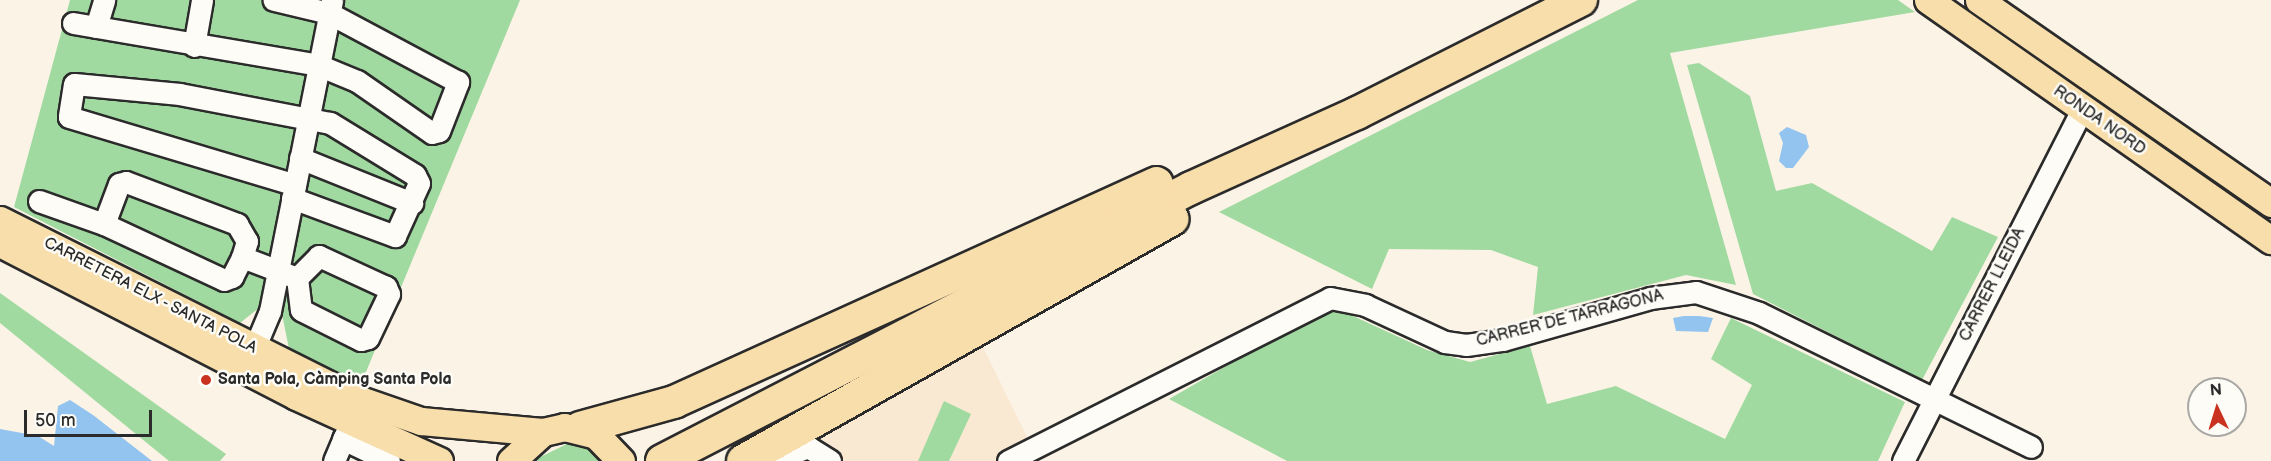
<!DOCTYPE html>
<meta charset="utf-8">
<style>
body{margin:0}
#map{position:relative;width:2271px;height:461px;overflow:hidden;background:#fbf3e6;font-family:"Balsamiq Sans",sans-serif}
div>[style]{position:absolute}
[style*='--x']{left:calc(var(--x)*1px);top:calc(var(--y)*1px);width:calc(var(--w)*1px);rotate:calc(var(--a)*1deg)}
.built>*{inset:0;background:#f9e8d2}
.green>*{inset:0;background:#a1daa0}
.water>*{inset:0;background:#93c3ef}
.roads{filter:drop-shadow(2px 0 #2b2b2b) drop-shadow(-2px 0 #2b2b2b) drop-shadow(0 2px #2b2b2b) drop-shadow(0 -2px #2b2b2b)}
.minor>*{height:21px;margin:-10.5px;padding:0 10.5px;transform-origin:10.5px;border-radius:10.5px;background:#fdfcf7}
.major>*{height:27px;margin:-13.5px;padding:0 13.5px;transform-origin:13.5px;border-radius:13.5px;background:#f8deab}
.highway>*{height:32px;margin:-16px;padding:0 16px;transform-origin:16px;border-radius:16px;background:#f8deab}
.dots>*{width:16px;height:16px;translate:-50% -50%;box-sizing:border-box;border:3px solid #fdfcf7;border-radius:50%}
span{translate:-50% -50%;white-space:nowrap;text-align:center;line-height:1.15;-webkit-text-stroke:5px #fdfcf7;paint-order:stroke}
.street-label{font-size:16px;color:#2b2b2b}
.poi-label{font-size:16px;color:#2b2b2b;font-weight:700}
.left{translate:0 -50%;text-align:left}
.north{position:absolute;left:2187px;top:377px;width:60px;height:60px;box-sizing:border-box;background:#fdfcf7;border:2px solid #a9a8a5;border-radius:50%;rotate:356deg;font-size:16px;font-weight:700;line-height:24px;text-align:center;color:#2b2b2b}
.north::after{content:'';display:block;margin:auto;width:21px;height:27px;background:#c8321e;clip-path:polygon(50% 0,100% 100%,50% 72%,0 100%)}
.scale{position:absolute;left:24px;top:410px;width:128px;height:27px;box-sizing:border-box;border:3px solid #2b2b2b;border-top:0;padding-left:8px;font-size:18px;line-height:21px;white-space:nowrap;color:#2b2b2b;-webkit-text-stroke:4px #fdfcf7;paint-order:stroke}
</style>
<div id="map">
<div class="built">
<div style="clip-path:polygon(975px 331px,1032px 447px,1008px 461px,743px 461px)"></div>
</div>
<div class="green">
<div style="clip-path:polygon(70px 0,520px 0,361px 384px,289px 349px,282px 314px,259px 308px,240px 323px,14px 207px)"></div>
<div style="clip-path:polygon(1638px 0,1898px 0,1915px 12px,1670px 53px,1736px 285px,1686px 275px,1533px 315px,1538px 267px,1491px 250px,1389px 249px,1372px 289px,1219px 212px)"></div>
<div style="clip-path:polygon(1699px 63px,1750px 96px,1776px 191px,1812px 183px,1932px 251px,1952px 217px,1998px 237px,1922px 380px,1753px 294px,1687px 65px)"></div>
<div style="clip-path:polygon(0 293px,226px 454px,220px 461px,169px 461px,0 323px)"></div>
<div style="clip-path:polygon(1338px 309px,1427px 350px,1470px 362px,1530px 346px,1547px 404px,1616px 386px,1725px 439px,1752px 385px,1711px 359px,1731px 318px,1905px 402px,1878px 461px,1287px 461px,1169px 399px,1315px 315px)"></div>
<div style="clip-path:polygon(944px 401px,971px 414px,949px 461px,918px 461px)"></div>
<div style="clip-path:polygon(571px 442px,589px 444px,606px 461px,532px 461px)"></div>
</div>
<div class="water">
<div style="clip-path:polygon(1787px 127px,1806px 135px,1809px 147px,1793px 168px,1786px 168px,1779px 161px,1783px 143px,1779px 133px)"></div>
<div style="clip-path:polygon(1684px 316px,1699px 316px,1713px 318px,1708px 332px,1676px 331px,1673px 318px)"></div>
<div style="clip-path:polygon(70px 400px,93px 415px,152px 461px,0 461px,0 429px,38px 436px,54px 446px,58px 406px)"></div>
</div>
<div class="roads">
<div class="minor">
<div style="--x:73;--y:23;--w:249;--a:9.7"></div>
<div style="--x:318;--y:65;--w:42;--a:22.3"></div>
<div style="--x:357;--y:81;--w:91;--a:34.7"></div>
<div style="--x:432;--y:133;--w:7;--a:-16"></div>
<div style="--x:439;--y:131;--w:53;--a:-68.8"></div>
<div style="--x:458;--y:82;--w:146;--a:-151.9"></div>
<div style="--x:329;--y:13;--w:57;--a:-166.7"></div>
<div style="--x:96;--y:27;--w:28;--a:-73"></div>
<div style="--x:194;--y:46;--w:47;--a:-80.1"></div>
<div style="--x:300;--y:158;--w:121;--a:21.9"></div>
<div style="--x:292;--y:198;--w:110;--a:20.3"></div>
<div style="--x:395;--y:236;--w:58;--a:-65.6"></div>
<div style="--x:419;--y:183;--w:9;--a:-117"></div>
<div style="--x:415;--y:175;--w:100;--a:-148.5"></div>
<div style="--x:330;--y:123;--w:153;--a:-169.1"></div>
<div style="--x:180;--y:94;--w:106;--a:-174.6"></div>
<div style="--x:74;--y:84;--w:33;--a:99"></div>
<div style="--x:69;--y:117;--w:236;--a:16.7"></div>
<div style="--x:39;--y:201;--w:69;--a:19.5"></div>
<div style="--x:104;--y:224;--w:132;--a:25"></div>
<div style="--x:224;--y:280;--w:9;--a:-21"></div>
<div style="--x:232;--y:277;--w:22;--a:-63"></div>
<div style="--x:104;--y:224;--w:43;--a:-69.4"></div>
<div style="--x:119;--y:184;--w:7;--a:-16"></div>
<div style="--x:126;--y:182;--w:119;--a:20.7"></div>
<div style="--x:237;--y:224;--w:20;--a:60"></div>
<div style="--x:247;--y:241;--w:17;--a:107"></div>
<div style="--x:242;--y:257;--w:59;--a:20.9"></div>
<div style="--x:297;--y:278;--w:32;--a:83"></div>
<div style="--x:301;--y:310;--w:67;--a:26.6"></div>
<div style="--x:361;--y:340;--w:7;--a:-16"></div>
<div style="--x:368;--y:338;--w:49;--a:-64.5"></div>
<div style="--x:389;--y:294;--w:8;--a:-113"></div>
<div style="--x:386;--y:287;--w:74;--a:-155.2"></div>
<div style="--x:319;--y:256;--w:31;--a:135"></div>
<div style="--x:254;--y:349;--w:41;--a:-67.2"></div>
<div style="--x:270;--y:311;--w:317;--a:-78.7"></div>
<div style="--x:343;--y:439;--w:51;--a:25.6"></div>
<div style="--x:334;--y:461;--w:38;--a:-67"></div>
<div style="--x:773;--y:461;--w:38;--a:-22"></div>
<div style="--x:808;--y:447;--w:26;--a:32"></div>
<div style="--x:1008;--y:461;--w:361;--a:-26.8"></div>
<div style="--x:1330;--y:298;--w:36;--a:11"></div>
<div style="--x:1365;--y:305;--w:88;--a:24.8"></div>
<div style="--x:1445;--y:342;--w:21;--a:8"></div>
<div style="--x:1466;--y:345;--w:37;--a:-8"></div>
<div style="--x:1503;--y:340;--w:153;--a:-15.9"></div>
<div style="--x:1650;--y:298;--w:46;--a:-7.4"></div>
<div style="--x:1696;--y:292;--w:66;--a:18.4"></div>
<div style="--x:1759;--y:313;--w:303;--a:26.2"></div>
<div style="--x:1903;--y:461;--w:395;--a:-63"></div>
</div>
<div class="major">
<div style="--x:1928;--y:0;--w:419;--a:35"></div>
<div style="--x:1979;--y:0;--w:356;--a:34.8"></div>
<div style="--x:0;--y:220;--w:402;--a:26.6"></div>
<div style="--x:360;--y:400;--w:65;--a:19"></div>
<div style="--x:421;--y:421;--w:122;--a:5.2"></div>
<div style="--x:0;--y:243;--w:333;--a:27.3"></div>
<div style="--x:296;--y:396;--w:157;--a:24.4"></div>
<div style="--x:511;--y:461;--w:43;--a:-42.2"></div>
<div style="--x:543;--y:432;--w:22;--a:-13"></div>
<div style="--x:564;--y:427;--w:33;--a:14"></div>
<div style="--x:596;--y:435;--w:36;--a:46"></div>
</div>
<div class="highway">
<div style="--x:580;--y:428;--w:98;--a:-15.5"></div>
<div style="--x:674;--y:402;--w:530;--a:-24.39"></div>
<div style="--x:662;--y:461;--w:595;--a:-27.3"></div>
<div style="--x:1191;--y:188;--w:182;--a:-24.3"></div>
<div style="--x:1357;--y:113;--w:251;--a:-26.8"></div>
<div style="--x:743;--y:461;--w:493;--a:-29.4"></div>
</div>
</div>
<div class="dots">
<div style="left:206px;top:380px;background:#c8321e"></div>
</div>
<div class="street-label">
<span style="left:2099px;top:121px;rotate:35deg">RONDA NORD</span>
<span style="left:1993px;top:285px;rotate:-63deg">CARRER LLEIDA</span>
<span style="left:150px;top:296px;rotate:27deg">CARRETERA ELX - SANTA POLA</span>
<span style="left:1570px;top:319px;rotate:-14deg">CARRER DE TARRAGONA</span>
</div>
<div class="poi-label">
<span class="left" style="left:218px;top:380px">Santa Pola, Càmping Santa Pola</span>
</div>
<div class="north">N</div>
<div class="scale">50 m</div>
</div>
